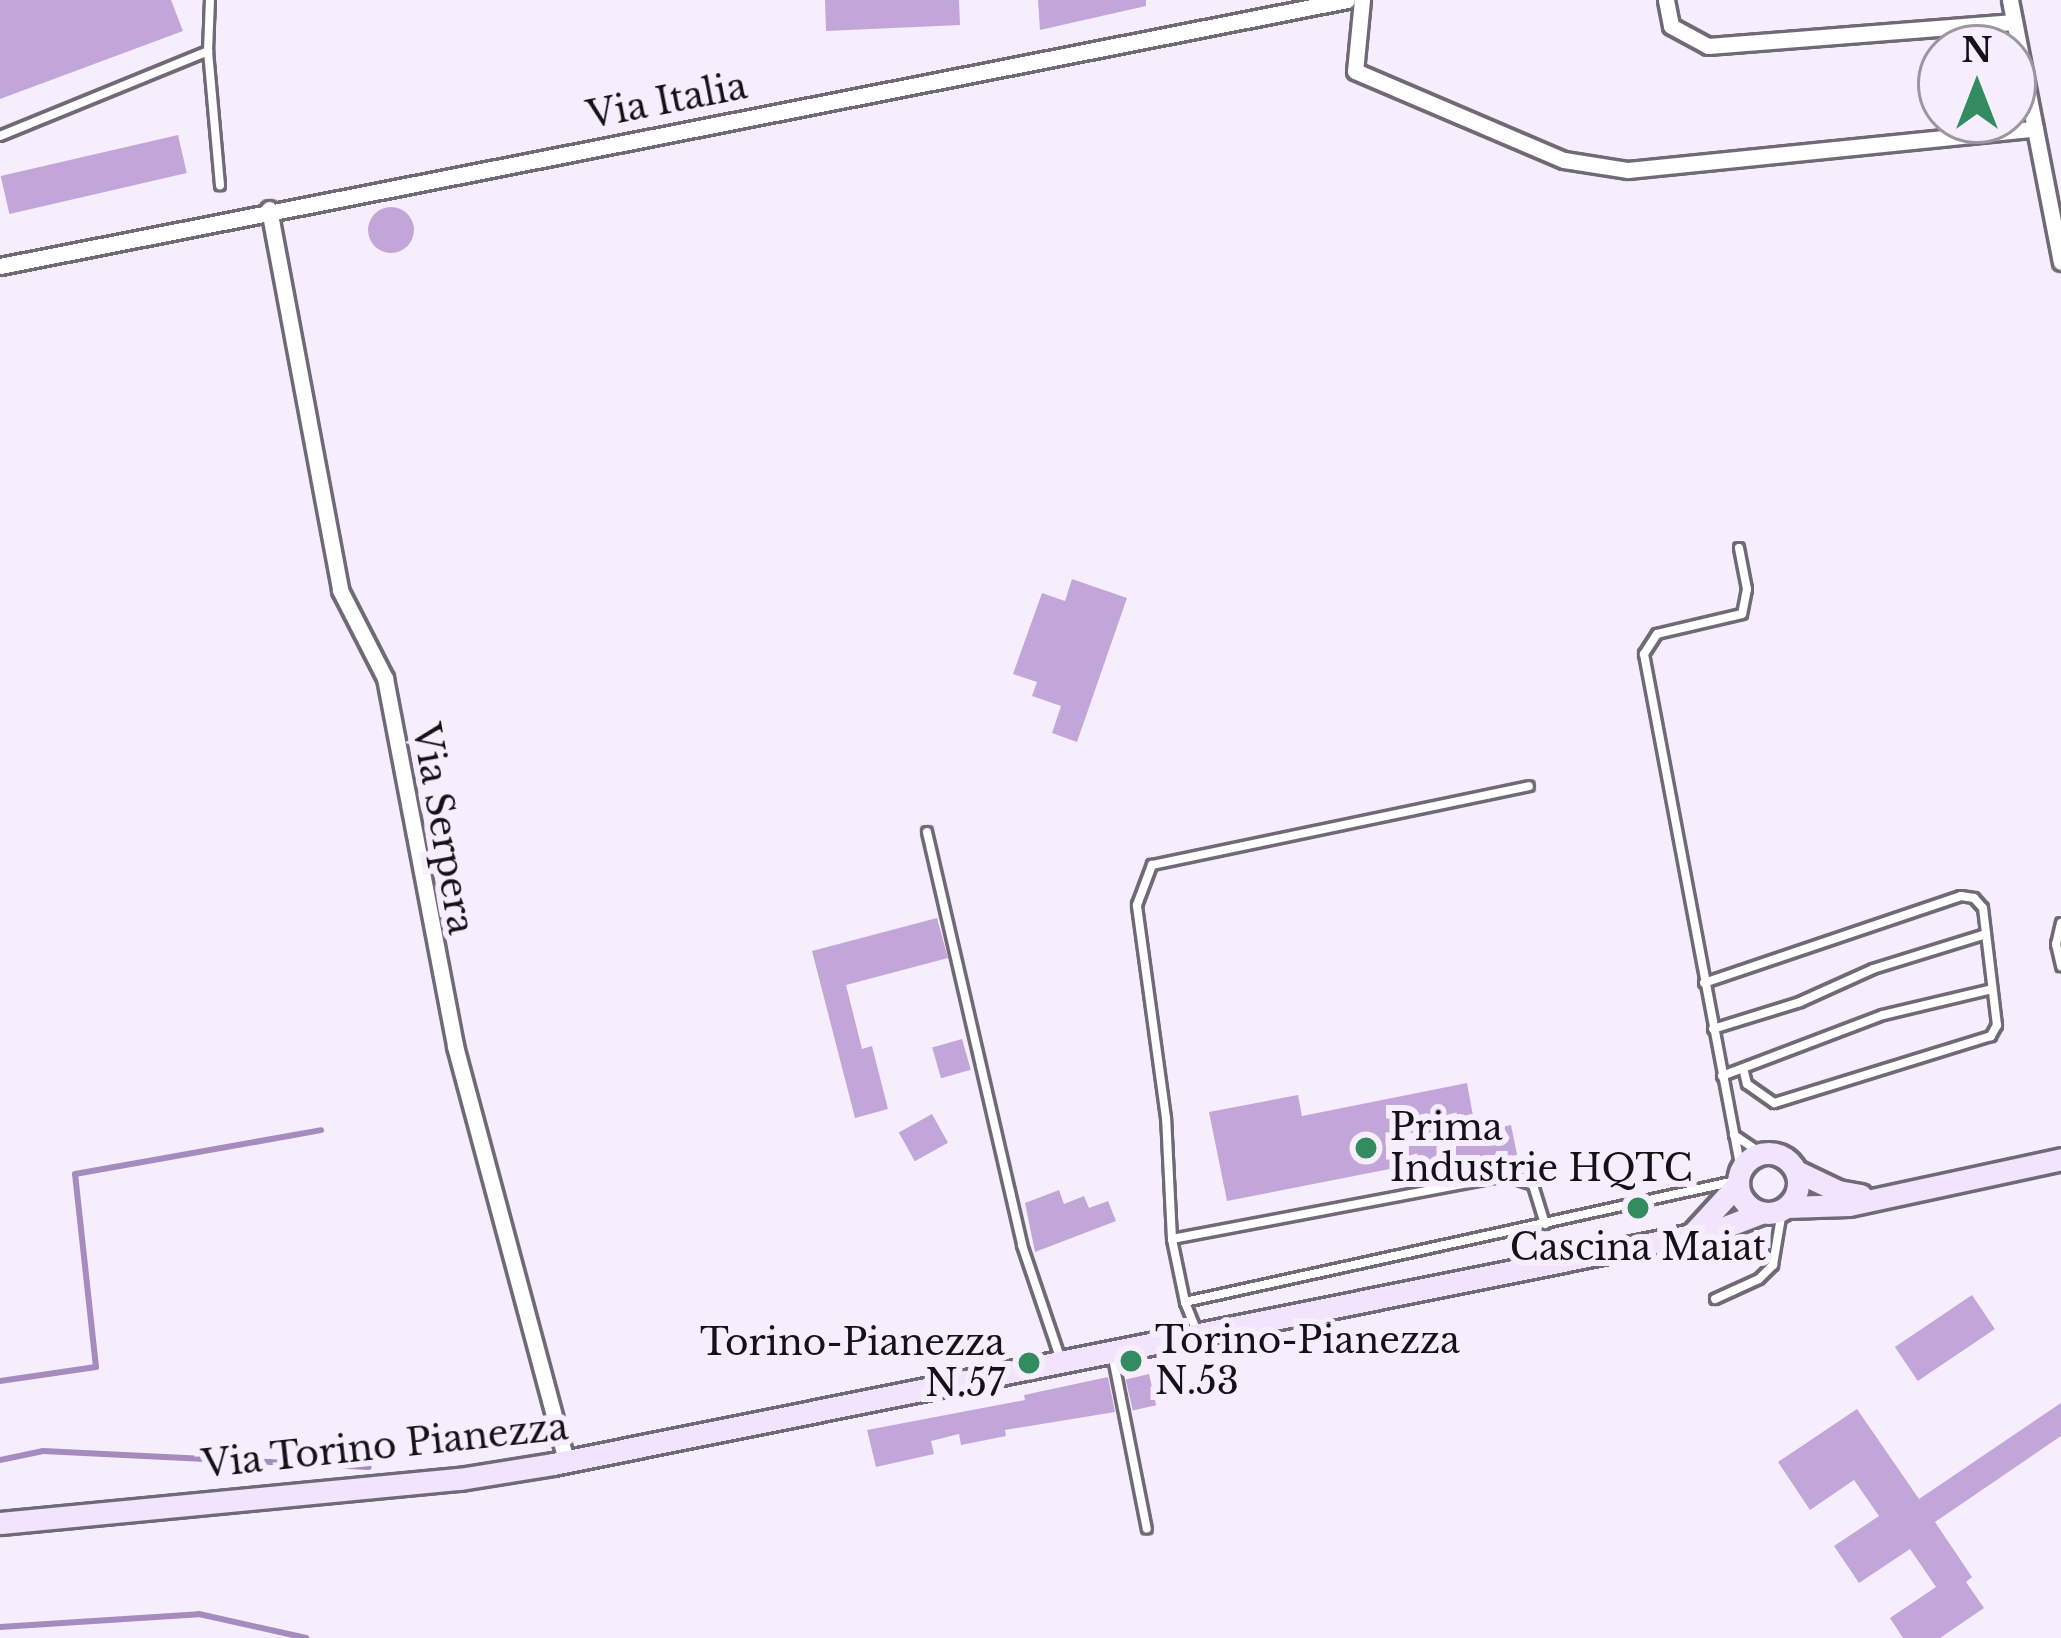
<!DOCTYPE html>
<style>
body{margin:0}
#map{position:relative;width:2061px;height:1638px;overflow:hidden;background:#f6eefd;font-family:"Libre Baskerville",serif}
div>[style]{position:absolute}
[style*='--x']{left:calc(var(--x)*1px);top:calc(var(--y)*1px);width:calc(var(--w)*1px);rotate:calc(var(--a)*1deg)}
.stream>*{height:6px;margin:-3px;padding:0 3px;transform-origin:3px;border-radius:3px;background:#a68bbe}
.building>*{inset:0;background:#c2a6da;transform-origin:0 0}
.round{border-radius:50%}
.roads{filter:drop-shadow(3px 0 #706a77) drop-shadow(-3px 0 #706a77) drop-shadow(0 3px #706a77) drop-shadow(0 -3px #706a77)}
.service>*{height:8px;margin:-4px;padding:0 4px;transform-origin:4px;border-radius:4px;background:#fff}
.minor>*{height:15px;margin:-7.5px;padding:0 7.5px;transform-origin:7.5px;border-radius:7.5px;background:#fff}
.secondary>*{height:21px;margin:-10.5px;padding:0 10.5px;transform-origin:10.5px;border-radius:10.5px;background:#f2e4fd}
.secondary>.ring{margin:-10.5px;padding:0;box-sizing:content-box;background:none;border:21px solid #f2e4fd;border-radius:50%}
.dots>*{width:33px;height:33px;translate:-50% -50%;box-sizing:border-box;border:6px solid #f6eefd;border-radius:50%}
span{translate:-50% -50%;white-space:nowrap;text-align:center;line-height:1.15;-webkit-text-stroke:12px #f6eefd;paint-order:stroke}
.street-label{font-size:36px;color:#151217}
.poi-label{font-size:36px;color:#151217}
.left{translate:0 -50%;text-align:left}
.right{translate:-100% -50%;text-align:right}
.north{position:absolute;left:1917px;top:24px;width:120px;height:120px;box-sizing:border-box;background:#f6eefd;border:3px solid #9c96a1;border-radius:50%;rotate:0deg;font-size:33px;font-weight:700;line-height:48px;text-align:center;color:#151217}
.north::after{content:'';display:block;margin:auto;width:42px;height:54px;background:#338b60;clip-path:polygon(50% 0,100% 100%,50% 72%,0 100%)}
</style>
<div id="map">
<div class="stream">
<div style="--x:0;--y:1381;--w:97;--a:-8.3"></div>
<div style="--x:96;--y:1367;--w:194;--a:-96.2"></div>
<div style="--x:75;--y:1174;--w:250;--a:-10.1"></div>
<div style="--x:0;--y:1460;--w:44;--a:-11.8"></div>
<div style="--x:43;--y:1451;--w:326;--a:2.8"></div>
<div style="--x:0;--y:1627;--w:199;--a:-3.7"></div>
<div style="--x:199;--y:1614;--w:110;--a:12.6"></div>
</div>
<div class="building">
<div style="clip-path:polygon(0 0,171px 0,183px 31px,0 99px)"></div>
<div style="clip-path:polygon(825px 0,959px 0,960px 25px,826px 31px)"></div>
<div style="clip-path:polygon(1038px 0,1146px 0,1146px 6px,1040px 30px)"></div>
<div style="left:178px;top:135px;width:39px;height:182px;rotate:77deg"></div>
<div class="round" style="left:368px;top:207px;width:46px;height:46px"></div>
<div style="clip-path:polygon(1072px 579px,1127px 598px,1077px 742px,1052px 733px,1061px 706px,1032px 696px,1037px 682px,1013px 674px,1042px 593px,1065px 601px)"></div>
<div style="clip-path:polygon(937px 918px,948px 958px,846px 985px,862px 1049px,872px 1046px,888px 1109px,855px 1118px,812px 951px)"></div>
<div style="left:962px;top:1039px;width:32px;height:31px;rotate:74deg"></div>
<div style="clip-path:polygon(1467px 1083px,1476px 1132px,1511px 1125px,1519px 1164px,1409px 1186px,1405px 1166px,1227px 1201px,1209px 1112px,1298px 1095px,1302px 1116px)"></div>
<div style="left:932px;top:1114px;width:33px;height:38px;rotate:61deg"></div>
<div style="clip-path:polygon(1059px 1190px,1064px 1204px,1084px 1196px,1089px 1208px,1108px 1201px,1116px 1221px,1035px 1252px,1025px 1203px)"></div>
<div style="left:1972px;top:1295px;width:41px;height:93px;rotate:56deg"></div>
<div style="left:1149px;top:1374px;width:32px;height:24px;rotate:77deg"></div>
<div style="clip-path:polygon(1108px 1377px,1115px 1412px,1005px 1430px,1006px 1436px,961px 1445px,959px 1434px,931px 1441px,934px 1454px,876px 1467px,867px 1430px,1025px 1400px,1024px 1395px)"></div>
<div style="clip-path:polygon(2061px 1403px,2061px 1436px,1935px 1522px,1972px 1577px,1966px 1582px,1984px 1608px,1940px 1638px,1903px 1638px,1890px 1618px,1936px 1587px,1910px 1549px,1859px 1583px,1834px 1546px,1879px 1516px,1854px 1480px,1810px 1510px,1778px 1462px,1857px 1409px,1919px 1499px)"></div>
</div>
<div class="roads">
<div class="service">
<div style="--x:208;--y:51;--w:135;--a:84.9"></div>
<div style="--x:0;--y:136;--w:225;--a:-22.2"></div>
<div style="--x:208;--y:51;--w:51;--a:-87.8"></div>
<div style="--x:1739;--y:548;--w:42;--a:79"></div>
<div style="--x:1747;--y:589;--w:25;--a:101"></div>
<div style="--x:1742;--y:614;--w:87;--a:166.8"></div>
<div style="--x:1657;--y:634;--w:24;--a:123"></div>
<div style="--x:1644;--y:654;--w:525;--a:79.35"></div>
<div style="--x:927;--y:832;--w:424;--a:77"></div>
<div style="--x:1022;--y:1245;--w:121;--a:71.3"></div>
<div style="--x:2061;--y:923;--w:22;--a:103"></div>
<div style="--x:2056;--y:944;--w:23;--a:77"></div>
<div style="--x:1704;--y:983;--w:271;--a:-18.7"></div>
<div style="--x:1961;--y:896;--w:13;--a:9"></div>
<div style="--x:1974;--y:898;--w:13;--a:48"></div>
<div style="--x:1983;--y:908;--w:118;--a:83.2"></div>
<div style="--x:1997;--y:1025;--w:13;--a:119"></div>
<div style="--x:1991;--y:1036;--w:227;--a:162.8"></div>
<div style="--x:1774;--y:1103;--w:33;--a:-145"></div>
<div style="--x:1747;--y:1084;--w:16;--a:-104"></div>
<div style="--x:1713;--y:1029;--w:91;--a:-17.2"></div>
<div style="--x:1800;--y:1002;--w:80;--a:-24.3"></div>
<div style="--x:1873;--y:969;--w:118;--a:-17.2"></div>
<div style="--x:1722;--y:1076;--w:172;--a:-20.8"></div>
<div style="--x:1883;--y:1015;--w:112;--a:-13.4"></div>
<div style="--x:1734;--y:1135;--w:34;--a:34"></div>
<div style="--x:1172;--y:1239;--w:340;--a:-10.7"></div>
<div style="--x:1506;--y:1176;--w:28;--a:18"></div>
<div style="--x:1533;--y:1185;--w:41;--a:72.9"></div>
<div style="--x:1715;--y:1299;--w:48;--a:-24.4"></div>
<div style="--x:1759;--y:1279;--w:20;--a:-45"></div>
<div style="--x:1773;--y:1265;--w:55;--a:-80.5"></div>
<div style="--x:1185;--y:1302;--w:64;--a:-101.7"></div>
<div style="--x:1172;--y:1239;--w:121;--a:-92.8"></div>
<div style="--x:1166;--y:1118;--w:215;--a:-97.8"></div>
<div style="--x:1137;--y:905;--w:43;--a:-69.4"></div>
<div style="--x:1152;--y:865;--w:385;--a:-11.8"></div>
<div style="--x:1197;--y:1332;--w:32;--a:-112"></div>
<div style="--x:1185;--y:1302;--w:559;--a:-12.4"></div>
<div style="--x:1112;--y:1353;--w:179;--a:78.8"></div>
</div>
<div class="minor">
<div style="--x:1362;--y:0;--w:71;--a:95.6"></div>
<div style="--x:1355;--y:71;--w:227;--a:23.1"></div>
<div style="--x:1564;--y:160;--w:65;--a:8.9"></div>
<div style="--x:1628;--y:170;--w:409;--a:-5.8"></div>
<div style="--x:1666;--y:0;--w:26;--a:79"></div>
<div style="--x:1671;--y:26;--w:42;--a:28.4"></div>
<div style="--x:1708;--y:46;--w:307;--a:-4.5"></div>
<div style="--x:2010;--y:0;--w:267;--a:79"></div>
<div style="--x:269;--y:209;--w:388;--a:79.4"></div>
<div style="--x:340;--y:590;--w:99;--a:62.9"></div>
<div style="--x:385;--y:678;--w:375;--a:79.2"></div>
<div style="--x:455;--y:1046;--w:430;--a:75"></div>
<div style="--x:0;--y:266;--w:1373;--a:-11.17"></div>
</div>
<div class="secondary">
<div class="ring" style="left:1738px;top:1153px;width:39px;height:39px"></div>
<div style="--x:1796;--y:1171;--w:47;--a:25.5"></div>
<div style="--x:1838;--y:1191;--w:23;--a:10"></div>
<div style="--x:1787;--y:1207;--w:62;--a:-1.8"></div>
<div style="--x:1849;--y:1205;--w:217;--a:-12.2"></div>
<div style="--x:1693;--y:1233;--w:67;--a:-47.4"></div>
<div style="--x:0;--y:1523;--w:462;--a:-5.5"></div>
<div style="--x:460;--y:1479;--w:94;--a:-9.2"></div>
<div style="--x:553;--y:1464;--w:1187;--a:-11.37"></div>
<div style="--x:1717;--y:1230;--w:47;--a:-21.1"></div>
</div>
</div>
<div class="dots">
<div style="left:1366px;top:1148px;background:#338b60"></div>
<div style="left:1638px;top:1208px;background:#338b60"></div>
<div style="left:1131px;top:1361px;background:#338b60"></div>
<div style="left:1029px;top:1363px;background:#338b60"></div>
</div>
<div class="street-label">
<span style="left:667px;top:101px;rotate:-11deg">Via Italia</span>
<span style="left:443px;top:829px;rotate:80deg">Via Serpera</span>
<span style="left:385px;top:1446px;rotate:-6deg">Via Torino Pianezza</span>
</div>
<div class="poi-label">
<span class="left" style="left:1390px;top:1148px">Prima<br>Industrie HQTC</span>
<span style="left:1638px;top:1248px">Cascina Maiat</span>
<span class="left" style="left:1155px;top:1361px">Torino-Pianezza<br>N.53</span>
<span class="right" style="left:1005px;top:1363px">Torino-Pianezza<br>N.57</span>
</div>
<div class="north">N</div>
</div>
